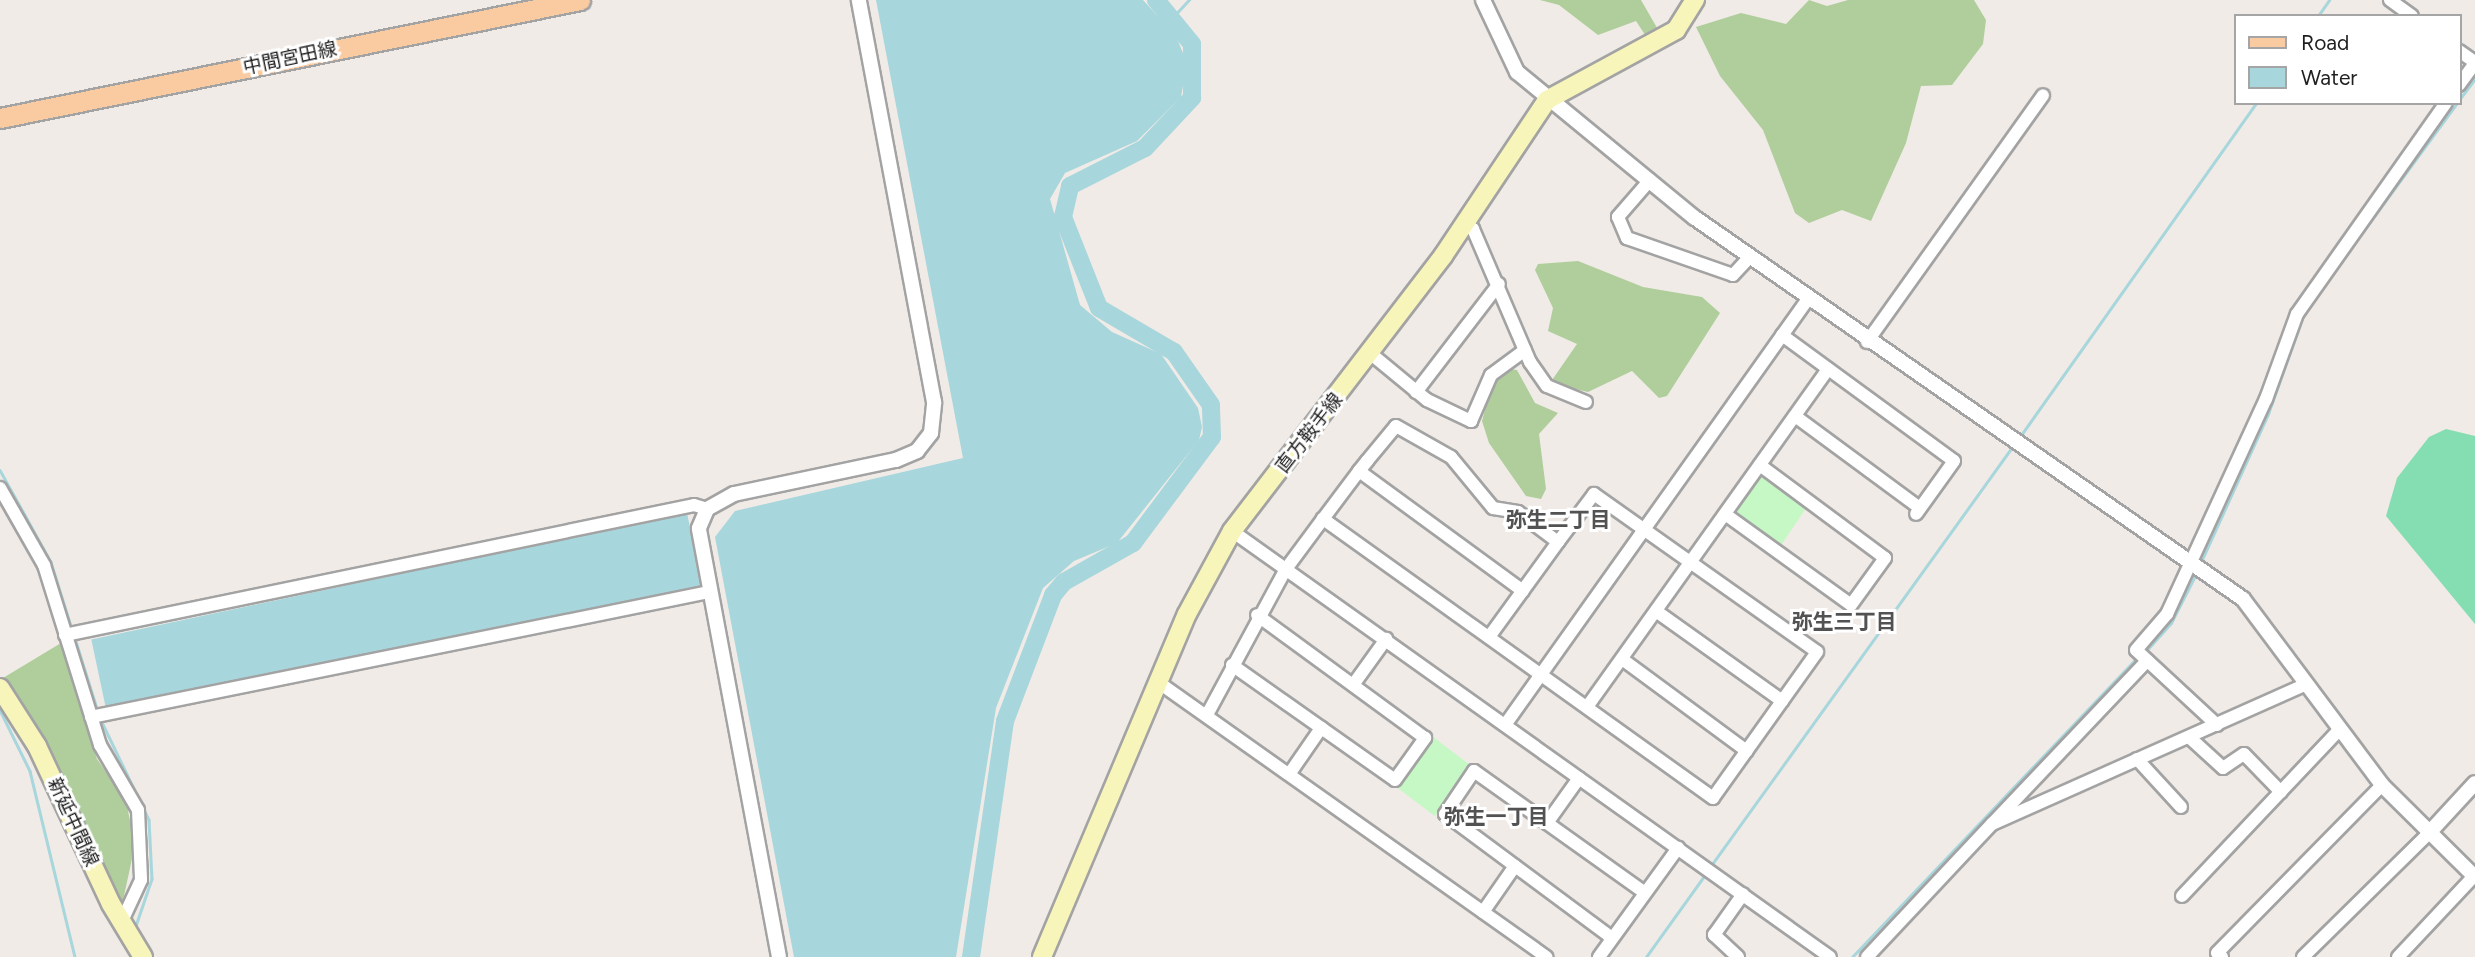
<!DOCTYPE html>
<meta charset="utf-8">
<style>
body{margin:0}
#map{position:relative;width:2475px;height:957px;overflow:hidden;background:#f0ebe6;font-family:Figtree,"Noto Sans JP",sans-serif}
div>[style]{position:absolute}
[style*='--x']{left:calc(var(--x)*1px);top:calc(var(--y)*1px);width:calc(var(--w)*1px);rotate:calc(var(--a)*1deg)}
.forest>*{inset:0;background:#afce9b}
.park>*{inset:0;background:#c5f8c4;transform-origin:0 0}
.pitch>*{inset:0;background:#85ddb2}
.water>*{inset:0;background:#a7d6dc;transform-origin:0 0}
.stream>*{height:2.5px;margin:-1.25px;padding:0 1.25px;transform-origin:1.25px;border-radius:1.25px;background:#a7d6dc}
.river>*{height:18px;margin:-9px;padding:0 9px;transform-origin:9px;border-radius:9px;background:#a7d6dc}
.roads{filter:drop-shadow(2px 0 #a3a3a3) drop-shadow(-2px 0 #a3a3a3) drop-shadow(0 2px #a3a3a3) drop-shadow(0 -2px #a3a3a3)}
.minor>*{height:12px;margin:-6px;padding:0 6px;transform-origin:6px;border-radius:6px;background:#fff}
.tertiary>*{height:14px;margin:-7px;padding:0 7px;transform-origin:7px;border-radius:7px;background:#fff}
.secondary>*{height:18px;margin:-9px;padding:0 9px;transform-origin:9px;border-radius:9px;background:#f8f5bb}
.primary>*{height:19px;margin:-9.5px;padding:0 9.5px;transform-origin:9.5px;border-radius:9.5px;background:#facaa0}
span{translate:-50% -50%;white-space:nowrap;text-align:center;line-height:1.15;-webkit-text-stroke:6px #fff;paint-order:stroke}
.street-label{font-size:19px;color:#1f1f1f}
.neighbourhood-label{font-size:21px;color:#525252;font-weight:700}
.legend{position:absolute;left:2234px;top:14px;width:228px;height:91px;box-sizing:border-box;background:#fff;border:2px solid #a5a5a5;margin:0;padding:9px 12px;list-style:none;font-size:21px;color:#1f1f1f}
.legend li{display:flex;align-items:center;gap:14px;height:35px}
.legend b{width:35px;border:2px solid #a5a5a5}
</style>
<div id="map">
<div class="forest">
<div style="clip-path:polygon(1540px 0,1641px 0,1660px 33px,1649px 41px,1636px 21px,1598px 35px,1559px 5px)"></div>
<div style="clip-path:polygon(1809px 0,1827px 6px,1848px 0,1974px 0,1986px 20px,1983px 44px,1952px 85px,1921px 86px,1906px 143px,1871px 221px,1842px 210px,1809px 223px,1795px 213px,1763px 130px,1720px 76px,1696px 27px,1741px 13px,1786px 24px)"></div>
<div style="clip-path:polygon(1578px 261px,1643px 287px,1702px 297px,1720px 313px,1667px 396px,1659px 398px,1632px 371px,1588px 392px,1550px 383px,1577px 344px,1548px 331px,1553px 308px,1535px 270px,1538px 264px)"></div>
<div style="clip-path:polygon(1502px 368px,1517px 370px,1535px 403px,1558px 413px,1539px 434px,1546px 489px,1541px 499px,1526px 496px,1489px 443px,1482px 421px,1495px 372px)"></div>
<div style="clip-path:polygon(61px 643px,97px 759px,126px 801px,135px 845px,122px 905px,40px 731px,3px 678px)"></div>
</div>
<div class="park">
<div style="left:1761px;top:473px;width:57px;height:49px;rotate:34deg"></div>
<div style="left:1433px;top:737px;width:49px;height:62px;rotate:37deg"></div>
</div>
<div class="pitch">
<div style="clip-path:polygon(2446px 429px,2475px 436px,2475px 624px,2386px 516px,2397px 478px,2429px 437px)"></div>
</div>
<div class="water">
<div style="clip-path:polygon(876px 0,1143px 0,1176px 36px,1187px 63px,1181px 97px,1137px 141px,1065px 173px,1050px 199px,1080px 305px,1112px 332px,1161px 354px,1198px 408px,1202px 427px,1199px 440px,1117px 543px,1074px 561px,1043px 588px,996px 708px,956px 957px,794px 957px,715px 537px,735px 511px,963px 458px)"></div>
<div style="left:687px;top:513px;width:76px;height:609px;rotate:78deg"></div>
</div>
<div class="stream">
<div style="--x:2318;--y:16;--w:19;--a:-55"></div>
<div style="--x:1172;--y:18;--w:25;--a:-47"></div>
<div style="--x:2459;--y:100;--w:26;--a:-53"></div>
<div style="--x:2337;--y:267;--w:203;--a:-53.8"></div>
<div style="--x:2019;--y:438;--w:410;--a:-54.7"></div>
<div style="--x:0;--y:470;--w:105;--a:61"></div>
<div style="--x:51;--y:562;--w:70;--a:72.6"></div>
<div style="--x:2200;--y:564;--w:165;--a:-65.6"></div>
<div style="--x:2268;--y:414;--w:101;--a:-70.3"></div>
<div style="--x:75;--y:638;--w:77;--a:72.7"></div>
<div style="--x:2145;--y:652;--w:39;--a:-48"></div>
<div style="--x:2171;--y:623;--w:55;--a:-63"></div>
<div style="--x:0;--y:710;--w:68;--a:63.8"></div>
<div style="--x:30;--y:771;--w:191;--a:76.4"></div>
<div style="--x:100;--y:718;--w:113;--a:64.3"></div>
<div style="--x:149;--y:820;--w:59;--a:87.1"></div>
<div style="--x:152;--y:879;--w:50;--a:108.8"></div>
<div style="--x:1710;--y:867;--w:519;--a:-54.26"></div>
<div style="--x:1646;--y:957;--w:101;--a:-54.3"></div>
<div style="--x:1852;--y:957;--w:413;--a:-46.4"></div>
</div>
<div class="river">
<div style="--x:971;--y:957;--w:238;--a:-81.8"></div>
<div style="--x:1005;--y:721;--w:135;--a:-69.1"></div>
<div style="--x:1053;--y:595;--w:17;--a:-50"></div>
<div style="--x:1064;--y:582;--w:79;--a:-29.5"></div>
<div style="--x:1133;--y:543;--w:132;--a:-53.3"></div>
<div style="--x:1212;--y:437;--w:32;--a:-92"></div>
<div style="--x:1211;--y:405;--w:65;--a:-124.9"></div>
<div style="--x:1174;--y:352;--w:87;--a:-149.6"></div>
<div style="--x:1099;--y:308;--w:98;--a:-111.6"></div>
<div style="--x:1063;--y:217;--w:32;--a:-77"></div>
<div style="--x:1070;--y:186;--w:84;--a:-26.9"></div>
<div style="--x:1145;--y:148;--w:69;--a:-46.8"></div>
<div style="--x:1192;--y:98;--w:54;--a:-90"></div>
<div style="--x:1192;--y:44;--w:57;--a:-129.3"></div>
</div>
<div class="roads">
<div class="minor">
<div style="--x:2390;--y:0;--w:27;--a:36"></div>
<div style="--x:2459;--y:51;--w:19;--a:35"></div>
<div style="--x:2459;--y:85;--w:27;--a:-54"></div>
<div style="--x:1650;--y:180;--w:49;--a:130.9"></div>
<div style="--x:1618;--y:217;--w:23;--a:67"></div>
<div style="--x:1627;--y:238;--w:112;--a:19.2"></div>
<div style="--x:1733;--y:275;--w:25;--a:-47"></div>
<div style="--x:1464;--y:225;--w:10;--a:24"></div>
<div style="--x:1473;--y:229;--w:145;--a:66.8"></div>
<div style="--x:1530;--y:362;--w:29;--a:55"></div>
<div style="--x:1547;--y:386;--w:42;--a:22.3"></div>
<div style="--x:1782;--y:335;--w:213;--a:36.2"></div>
<div style="--x:1954;--y:461;--w:65;--a:125.6"></div>
<div style="--x:1867;--y:342;--w:303;--a:-54.5"></div>
<div style="--x:1370;--y:353;--w:74;--a:39.5"></div>
<div style="--x:1427;--y:400;--w:49;--a:25.5"></div>
<div style="--x:1471;--y:421;--w:50;--a:-66.5"></div>
<div style="--x:1491;--y:375;--w:42;--a:-36.3"></div>
<div style="--x:1416;--y:392;--w:136;--a:-52.5"></div>
<div style="--x:1795;--y:416;--w:155;--a:36.4"></div>
<div style="--x:1359;--y:471;--w:203;--a:36.2"></div>
<div style="--x:0;--y:488;--w:89;--a:60.3"></div>
<div style="--x:44;--y:565;--w:189;--a:72.7"></div>
<div style="--x:100;--y:745;--w:75;--a:59.7"></div>
<div style="--x:138;--y:810;--w:70;--a:87.5"></div>
<div style="--x:141;--y:880;--w:47;--a:114.9"></div>
<div style="--x:1725;--y:514;--w:155;--a:35.8"></div>
<div style="--x:1851;--y:605;--w:58;--a:-54.1"></div>
<div style="--x:1885;--y:558;--w:156;--a:-143.4"></div>
<div style="--x:1232;--y:531;--w:734;--a:35.47"></div>
<div style="--x:1656;--y:611;--w:155;--a:35.5"></div>
<div style="--x:65;--y:635;--w:642;--a:-11.68"></div>
<div style="--x:694;--y:505;--w:14;--a:17"></div>
<div style="--x:1489;--y:637;--w:117;--a:-54"></div>
<div style="--x:1622;--y:659;--w:155;--a:36.4"></div>
<div style="--x:1232;--y:665;--w:199;--a:35.2"></div>
<div style="--x:1395;--y:780;--w:52;--a:-54.5"></div>
<div style="--x:1425;--y:738;--w:208;--a:-143.8"></div>
<div style="--x:1158;--y:682;--w:476;--a:35.3"></div>
<div style="--x:1353;--y:685;--w:57;--a:-54.3"></div>
<div style="--x:1587;--y:707;--w:415;--a:-54.5"></div>
<div style="--x:1208;--y:713;--w:164;--a:-61.6"></div>
<div style="--x:1286;--y:569;--w:62;--a:-53.5"></div>
<div style="--x:1323;--y:519;--w:60;--a:-53.1"></div>
<div style="--x:1359;--y:471;--w:13;--a:-51"></div>
<div style="--x:1367;--y:461;--w:45;--a:-50.4"></div>
<div style="--x:1396;--y:426;--w:63;--a:29.4"></div>
<div style="--x:1451;--y:457;--w:66;--a:50.5"></div>
<div style="--x:1493;--y:508;--w:25;--a:9"></div>
<div style="--x:1518;--y:512;--w:50;--a:36.9"></div>
<div style="--x:1558;--y:542;--w:60;--a:-53.1"></div>
<div style="--x:1594;--y:494;--w:273;--a:35.3"></div>
<div style="--x:1817;--y:652;--w:179;--a:125.5"></div>
<div style="--x:1713;--y:798;--w:480;--a:-144.4"></div>
<div style="--x:91;--y:717;--w:631;--a:-11.43"></div>
<div style="--x:1505;--y:725;--w:523;--a:-54.58"></div>
<div style="--x:2217;--y:725;--w:110;--a:-137.2"></div>
<div style="--x:2136;--y:650;--w:48;--a:-49.3"></div>
<div style="--x:2167;--y:614;--w:237;--a:-65.3"></div>
<div style="--x:2266;--y:399;--w:90;--a:-70"></div>
<div style="--x:2297;--y:314;--w:258;--a:-54.8"></div>
<div style="--x:2189;--y:737;--w:46;--a:42.4"></div>
<div style="--x:2223;--y:768;--w:25;--a:-34"></div>
<div style="--x:2244;--y:754;--w:53;--a:45.8"></div>
<div style="--x:2137;--y:759;--w:65;--a:47.5"></div>
<div style="--x:1290;--y:773;--w:55;--a:-55.4"></div>
<div style="--x:1547;--y:823;--w:55;--a:-54.6"></div>
<div style="--x:1993;--y:823;--w:224;--a:-46.5"></div>
<div style="--x:2182;--y:896;--w:228;--a:-46.6"></div>
<div style="--x:1483;--y:912;--w:56;--a:-55.2"></div>
<div style="--x:1612;--y:938;--w:208;--a:-143.4"></div>
<div style="--x:1445;--y:814;--w:52;--a:-56"></div>
<div style="--x:1474;--y:771;--w:210;--a:35.5"></div>
<div style="--x:1599;--y:957;--w:135;--a:-54.1"></div>
<div style="--x:1738;--y:957;--w:33;--a:-137"></div>
<div style="--x:1714;--y:935;--w:50;--a:-54.7"></div>
<div style="--x:1867;--y:957;--w:183;--a:-46.8"></div>
<div style="--x:1992;--y:824;--w:342;--a:-24"></div>
<div style="--x:2222;--y:957;--w:6;--a:-141"></div>
<div style="--x:2217;--y:953;--w:235;--a:-45.5"></div>
<div style="--x:2303;--y:957;--w:175;--a:-44.5"></div>
<div style="--x:2398;--y:957;--w:112;--a:-46.8"></div>
</div>
<div class="tertiary">
<div style="--x:1483;--y:0;--w:80;--a:64.7"></div>
<div style="--x:1517;--y:72;--w:230;--a:39.4"></div>
<div style="--x:1695;--y:218;--w:667;--a:34.81"></div>
<div style="--x:2243;--y:599;--w:232;--a:53.2"></div>
<div style="--x:2382;--y:785;--w:131;--a:44.7"></div>
<div style="--x:2428;--y:834;--w:69;--a:-47.3"></div>
<div style="--x:779;--y:957;--w:436;--a:-100.6"></div>
<div style="--x:699;--y:528;--w:21;--a:-67"></div>
<div style="--x:707;--y:509;--w:31;--a:-29"></div>
<div style="--x:734;--y:494;--w:166;--a:-11.9"></div>
<div style="--x:896;--y:460;--w:23;--a:-23"></div>
<div style="--x:917;--y:451;--w:23;--a:-52"></div>
<div style="--x:931;--y:433;--w:31;--a:-84"></div>
<div style="--x:934;--y:402;--w:409;--a:-100.6"></div>
</div>
<div class="secondary">
<div style="--x:0;--y:688;--w:69;--a:57.5"></div>
<div style="--x:37;--y:746;--w:174;--a:64.9"></div>
<div style="--x:111;--y:904;--w:62;--a:58.9"></div>
<div style="--x:1042;--y:957;--w:372;--a:-67.1"></div>
<div style="--x:1187;--y:614;--w:94;--a:-61.5"></div>
<div style="--x:1232;--y:531;--w:347;--a:-52.5"></div>
<div style="--x:1443;--y:256;--w:187;--a:-56.3"></div>
<div style="--x:1547;--y:100;--w:147;--a:-28.5"></div>
<div style="--x:1676;--y:30;--w:36;--a:-58"></div>
</div>
<div class="primary">
<div style="--x:0;--y:118;--w:592;--a:-11.5"></div>
</div>
</div>
<div class="street-label">
<span style="left:290px;top:58px;rotate:-12deg">中間宮田線</span>
<span style="left:1309px;top:433px;rotate:-52deg">直方鞍手線</span>
<span style="left:73px;top:822px;rotate:65deg">新延中間線</span>
</div>
<div class="neighbourhood-label">
<span style="left:1558px;top:520px">弥生二丁目</span>
<span style="left:1844px;top:622px">弥生三丁目</span>
<span style="left:1496px;top:817px">弥生一丁目</span>
</div>
<ul class="legend">
<li><b style="height:9px;background:#facaa0"></b>Road</li>
<li><b style="height:19px;background:#a7d6dc"></b>Water</li>
</ul>
</div>
